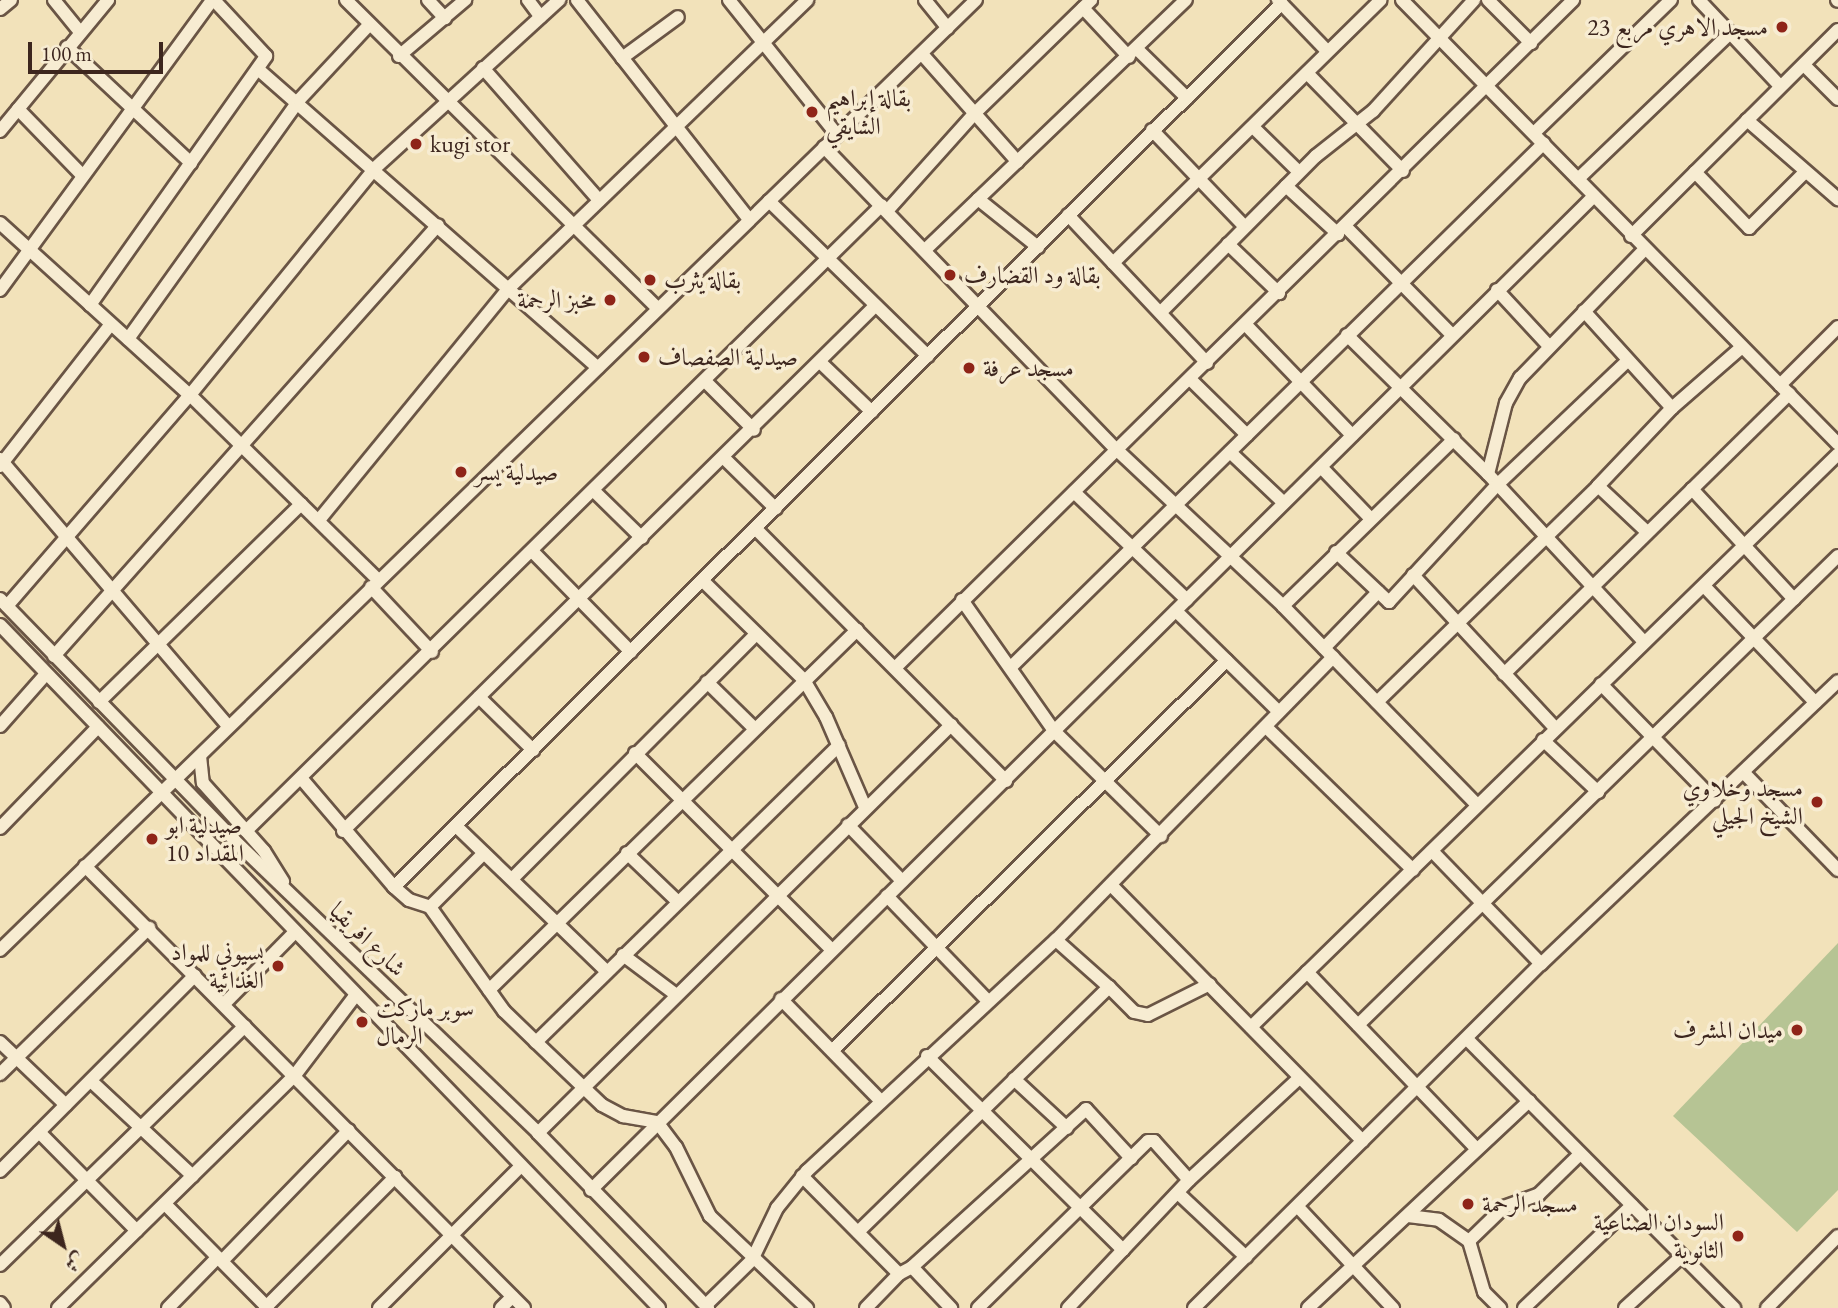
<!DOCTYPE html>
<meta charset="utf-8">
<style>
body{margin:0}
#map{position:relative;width:1838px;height:1308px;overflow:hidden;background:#f2e2ba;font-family:"EB Garamond",Amiri,serif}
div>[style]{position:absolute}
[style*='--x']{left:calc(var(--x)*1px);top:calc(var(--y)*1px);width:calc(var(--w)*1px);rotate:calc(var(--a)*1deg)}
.green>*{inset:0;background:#b6c494}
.roads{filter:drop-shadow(2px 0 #6a5545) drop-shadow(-2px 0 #6a5545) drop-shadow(0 2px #6a5545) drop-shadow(0 -2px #6a5545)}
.minor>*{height:12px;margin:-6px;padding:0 6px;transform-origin:6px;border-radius:6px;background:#f7ecd2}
.dots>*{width:19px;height:19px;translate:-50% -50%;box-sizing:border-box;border:4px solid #f7ecd2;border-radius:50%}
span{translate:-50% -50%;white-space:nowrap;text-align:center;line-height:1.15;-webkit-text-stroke:7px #f7ecd2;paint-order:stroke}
.poi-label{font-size:24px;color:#3d261e}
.right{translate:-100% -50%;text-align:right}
.left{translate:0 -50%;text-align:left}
.street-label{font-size:24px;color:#3d261e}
.north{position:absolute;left:28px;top:1210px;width:70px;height:70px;-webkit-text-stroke:5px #f7ecd2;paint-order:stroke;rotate:145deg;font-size:19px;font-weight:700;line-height:28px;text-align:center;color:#3d261e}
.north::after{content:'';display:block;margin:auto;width:24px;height:32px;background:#3d261e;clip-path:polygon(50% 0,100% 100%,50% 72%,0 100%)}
.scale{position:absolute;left:28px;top:42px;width:135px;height:32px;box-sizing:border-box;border:4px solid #3d261e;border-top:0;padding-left:9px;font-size:21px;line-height:24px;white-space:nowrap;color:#3d261e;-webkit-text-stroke:5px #f7ecd2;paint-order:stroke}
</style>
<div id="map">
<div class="green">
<div style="clip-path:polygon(1838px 943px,1838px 1190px,1797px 1232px,1673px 1116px)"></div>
</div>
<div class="roads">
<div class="minor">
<div style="--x:54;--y:0;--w:40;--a:51"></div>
<div style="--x:346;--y:0;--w:439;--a:44.7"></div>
<div style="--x:428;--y:0;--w:25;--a:47"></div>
<div style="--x:528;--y:0;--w:21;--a:53"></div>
<div style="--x:577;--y:0;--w:278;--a:51.9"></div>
<div style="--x:729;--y:0;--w:173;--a:51.3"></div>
<div style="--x:925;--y:0;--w:36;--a:51"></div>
<div style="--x:1278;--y:0;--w:71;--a:46.1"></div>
<div style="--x:1402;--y:0;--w:622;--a:45.52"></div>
<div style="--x:1488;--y:0;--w:61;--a:45"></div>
<div style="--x:1699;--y:0;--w:118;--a:46.7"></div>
<div style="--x:1837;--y:0;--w:1;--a:45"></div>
<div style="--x:1083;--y:8;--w:67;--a:46.8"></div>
<div style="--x:0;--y:9;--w:14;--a:-39"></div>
<div style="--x:67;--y:47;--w:170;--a:43.1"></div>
<div style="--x:1137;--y:49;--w:70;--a:44.4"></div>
<div style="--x:922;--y:54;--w:144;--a:48.4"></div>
<div style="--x:399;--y:56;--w:87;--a:-40.3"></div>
<div style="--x:622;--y:58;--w:69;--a:-36.2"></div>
<div style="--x:1804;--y:65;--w:48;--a:45"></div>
<div style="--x:483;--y:68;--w:176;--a:48.7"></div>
<div style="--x:259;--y:70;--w:451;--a:41.3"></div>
<div style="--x:1307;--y:73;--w:137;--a:45.6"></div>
<div style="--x:18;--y:109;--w:93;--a:45.9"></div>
<div style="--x:1747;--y:120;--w:121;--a:41"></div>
<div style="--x:1253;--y:127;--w:64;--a:44.4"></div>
<div style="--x:1152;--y:130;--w:134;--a:46.2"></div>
<div style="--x:0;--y:131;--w:170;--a:-50.5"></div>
<div style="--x:1534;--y:133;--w:191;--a:-44.2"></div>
<div style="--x:824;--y:147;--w:421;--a:46"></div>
<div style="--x:1117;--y:450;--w:228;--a:43.2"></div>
<div style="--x:1283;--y:606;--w:278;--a:45.7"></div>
<div style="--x:1695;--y:172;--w:78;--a:46"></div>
<div style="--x:1749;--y:228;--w:79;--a:-45"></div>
<div style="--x:1578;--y:179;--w:211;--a:-43.8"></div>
<div style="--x:1286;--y:186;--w:71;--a:42.7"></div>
<div style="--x:978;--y:199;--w:77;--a:38.7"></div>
<div style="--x:769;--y:201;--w:222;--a:44.3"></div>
<div style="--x:887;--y:211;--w:132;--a:-48.1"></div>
<div style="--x:975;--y:113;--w:162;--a:-44.2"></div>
<div style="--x:1068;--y:215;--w:203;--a:46.8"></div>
<div style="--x:0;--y:223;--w:256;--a:42.2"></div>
<div style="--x:190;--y:395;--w:264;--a:44.5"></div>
<div style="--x:1346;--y:227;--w:150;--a:45.5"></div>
<div style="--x:1631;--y:236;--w:292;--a:-44.9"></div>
<div style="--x:1228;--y:244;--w:71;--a:43.9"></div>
<div style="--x:926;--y:249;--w:360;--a:-43.8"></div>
<div style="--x:1113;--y:263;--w:375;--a:-44.5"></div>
<div style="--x:0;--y:290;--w:359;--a:-53.8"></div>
<div style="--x:1497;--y:290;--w:75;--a:47.2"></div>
<div style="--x:90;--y:305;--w:305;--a:-54.7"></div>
<div style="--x:266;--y:56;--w:76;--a:-132.9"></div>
<div style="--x:1584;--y:311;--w:131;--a:47.8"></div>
<div style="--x:1161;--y:312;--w:220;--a:-45.2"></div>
<div style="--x:1316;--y:156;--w:73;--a:-38.3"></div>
<div style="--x:1373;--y:111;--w:150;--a:-47.7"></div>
<div style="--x:1246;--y:325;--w:153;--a:46.1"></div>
<div style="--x:1347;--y:335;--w:198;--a:44.6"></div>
<div style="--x:1488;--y:474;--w:229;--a:47.1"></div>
<div style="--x:128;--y:339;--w:294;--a:-54.4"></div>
<div style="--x:299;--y:100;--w:101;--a:-47"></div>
<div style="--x:820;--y:362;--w:72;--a:43.9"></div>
<div style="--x:1190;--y:379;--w:80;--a:44.5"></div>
<div style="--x:705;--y:381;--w:69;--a:45"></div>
<div style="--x:1780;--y:385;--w:82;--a:-45"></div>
<div style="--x:1230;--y:452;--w:74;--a:43.4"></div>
<div style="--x:0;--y:459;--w:351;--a:49.5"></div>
<div style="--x:725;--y:459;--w:71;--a:44.4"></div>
<div style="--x:0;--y:466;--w:180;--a:-52"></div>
<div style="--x:1321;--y:467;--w:72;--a:46.1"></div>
<div style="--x:1488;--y:474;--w:73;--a:-75.8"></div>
<div style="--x:1506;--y:403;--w:29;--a:-61"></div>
<div style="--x:1520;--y:378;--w:178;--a:-45.9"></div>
<div style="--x:1598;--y:486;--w:67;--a:43.2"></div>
<div style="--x:1692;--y:489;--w:150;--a:47.2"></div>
<div style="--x:594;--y:491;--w:67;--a:44.4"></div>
<div style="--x:1074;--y:492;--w:156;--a:43.7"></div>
<div style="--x:319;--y:520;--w:298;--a:-50.7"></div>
<div style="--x:508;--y:289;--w:416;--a:-44"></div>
<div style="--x:756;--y:529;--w:355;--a:45.2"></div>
<div style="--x:533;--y:552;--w:140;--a:45.6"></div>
<div style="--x:1336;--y:552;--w:73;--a:43.3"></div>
<div style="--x:1389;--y:602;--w:159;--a:-47.3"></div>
<div style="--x:1497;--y:485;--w:180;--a:-43.6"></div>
<div style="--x:1413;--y:575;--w:209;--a:47.1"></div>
<div style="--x:704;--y:582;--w:140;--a:44.4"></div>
<div style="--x:804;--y:680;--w:43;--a:59.3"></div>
<div style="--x:826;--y:717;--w:98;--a:66.6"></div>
<div style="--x:1704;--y:586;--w:161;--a:46.3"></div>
<div style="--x:371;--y:587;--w:89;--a:46.8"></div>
<div style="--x:0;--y:599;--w:336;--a:45.8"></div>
<div style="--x:234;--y:840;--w:422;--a:43.9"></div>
<div style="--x:538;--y:1133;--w:244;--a:45.8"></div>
<div style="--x:962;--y:600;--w:160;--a:54.9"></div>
<div style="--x:1054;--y:731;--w:150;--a:44.5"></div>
<div style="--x:7;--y:606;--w:279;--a:-49.1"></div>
<div style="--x:190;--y:395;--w:291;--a:-50.8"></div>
<div style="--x:374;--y:169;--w:251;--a:-42.4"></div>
<div style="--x:1283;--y:606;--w:239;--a:-44.3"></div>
<div style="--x:1176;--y:611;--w:144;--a:44.4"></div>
<div style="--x:0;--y:625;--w:949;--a:46.02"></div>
<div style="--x:1324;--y:648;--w:78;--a:-46"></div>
<div style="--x:54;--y:656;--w:577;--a:-48.3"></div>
<div style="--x:1011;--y:667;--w:747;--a:-44.51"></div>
<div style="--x:895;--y:668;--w:952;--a:-44.57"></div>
<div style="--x:1504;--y:674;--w:400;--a:-44.5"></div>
<div style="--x:707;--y:682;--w:66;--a:44.4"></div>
<div style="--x:1601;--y:684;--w:163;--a:45.7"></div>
<div style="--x:479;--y:697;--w:76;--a:44.5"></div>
<div style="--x:99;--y:702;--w:283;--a:-44.4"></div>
<div style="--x:1377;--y:702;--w:309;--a:-44.3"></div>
<div style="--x:1598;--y:486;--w:108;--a:-46.5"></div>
<div style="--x:1672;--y:408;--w:93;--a:-41.1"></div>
<div style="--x:0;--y:726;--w:69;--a:-48.5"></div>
<div style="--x:1266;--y:727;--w:205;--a:44.2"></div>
<div style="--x:1543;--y:740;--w:76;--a:43.4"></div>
<div style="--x:635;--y:753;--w:276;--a:45"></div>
<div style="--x:200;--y:756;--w:27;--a:84"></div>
<div style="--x:203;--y:783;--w:91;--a:48.1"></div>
<div style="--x:264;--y:851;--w:36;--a:58"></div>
<div style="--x:1744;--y:773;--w:135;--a:45.9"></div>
<div style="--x:301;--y:778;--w:143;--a:49.5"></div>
<div style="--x:394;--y:887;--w:20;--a:41"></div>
<div style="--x:409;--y:900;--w:22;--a:18"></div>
<div style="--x:430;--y:907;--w:128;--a:54.6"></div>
<div style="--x:504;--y:1011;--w:45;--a:44.1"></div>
<div style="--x:536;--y:1042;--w:91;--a:43.7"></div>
<div style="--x:602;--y:1105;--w:24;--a:28"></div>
<div style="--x:623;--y:1116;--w:35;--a:10"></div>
<div style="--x:657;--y:1122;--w:31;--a:53"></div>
<div style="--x:676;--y:1147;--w:77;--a:63.8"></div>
<div style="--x:710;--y:1216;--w:134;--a:43.5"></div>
<div style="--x:848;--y:825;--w:78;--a:46"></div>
<div style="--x:456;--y:826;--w:209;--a:44"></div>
<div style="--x:0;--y:828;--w:141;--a:-45.9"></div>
<div style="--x:246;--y:831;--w:892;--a:-44.55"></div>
<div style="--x:343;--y:831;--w:747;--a:-44.62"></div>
<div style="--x:1432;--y:851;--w:157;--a:46"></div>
<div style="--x:627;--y:853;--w:69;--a:43.8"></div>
<div style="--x:85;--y:866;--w:623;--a:45.2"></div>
<div style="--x:512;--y:879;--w:346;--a:-45.1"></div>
<div style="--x:1111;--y:885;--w:359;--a:45.5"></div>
<div style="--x:394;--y:887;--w:1252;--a:-44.87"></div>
<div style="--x:887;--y:896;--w:144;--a:46.1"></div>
<div style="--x:430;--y:907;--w:76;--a:-45"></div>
<div style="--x:1056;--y:940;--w:71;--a:41.6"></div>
<div style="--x:0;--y:950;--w:1362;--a:-44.23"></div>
<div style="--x:623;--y:955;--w:65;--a:36.9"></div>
<div style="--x:1307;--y:972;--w:245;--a:46.2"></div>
<div style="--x:489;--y:990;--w:515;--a:-44.37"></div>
<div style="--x:781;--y:999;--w:143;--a:45.6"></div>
<div style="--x:224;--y:1004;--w:100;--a:-45.4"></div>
<div style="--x:1358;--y:1025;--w:671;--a:-44.34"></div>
<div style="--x:1251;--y:1027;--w:820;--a:-44.31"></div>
<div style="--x:1468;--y:1040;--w:378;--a:45.2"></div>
<div style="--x:0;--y:1042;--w:91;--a:43.7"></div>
<div style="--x:536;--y:1042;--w:424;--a:-44.4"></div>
<div style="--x:833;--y:1050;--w:554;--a:-44.71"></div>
<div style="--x:927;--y:1056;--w:276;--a:44.7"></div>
<div style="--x:0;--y:1074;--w:209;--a:-44.4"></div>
<div style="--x:1014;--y:1079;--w:72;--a:42.8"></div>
<div style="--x:91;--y:1081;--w:139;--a:43"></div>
<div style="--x:39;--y:1132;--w:139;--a:45.3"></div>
<div style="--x:538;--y:1133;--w:581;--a:-44.65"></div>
<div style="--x:0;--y:1171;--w:276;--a:-45.1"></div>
<div style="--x:802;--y:1176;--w:138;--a:45.3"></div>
<div style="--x:899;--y:1274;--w:15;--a:-28"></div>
<div style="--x:912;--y:1267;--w:57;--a:46.4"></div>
<div style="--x:591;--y:1190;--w:1411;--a:-44.74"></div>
<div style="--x:1179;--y:1194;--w:92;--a:43.2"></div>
<div style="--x:165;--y:1204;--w:146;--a:45.3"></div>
<div style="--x:1298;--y:1207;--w:139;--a:46.8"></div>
<div style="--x:1408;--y:1216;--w:31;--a:7"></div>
<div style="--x:1439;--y:1220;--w:37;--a:35"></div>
<div style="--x:1469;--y:1241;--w:53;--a:73.6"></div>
<div style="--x:1484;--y:1292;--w:23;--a:45"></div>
<div style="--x:858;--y:1232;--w:351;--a:-44.3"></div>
<div style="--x:1109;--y:987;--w:35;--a:45"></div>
<div style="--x:1134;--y:1012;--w:14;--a:12"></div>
<div style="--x:1148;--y:1015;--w:69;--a:-26.6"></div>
<div style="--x:1469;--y:1241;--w:49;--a:-44.2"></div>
<div style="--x:1504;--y:1207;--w:37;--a:-20"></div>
<div style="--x:1539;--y:1194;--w:56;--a:-44.3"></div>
<div style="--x:222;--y:1261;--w:182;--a:-45.9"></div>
<div style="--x:0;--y:1265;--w:342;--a:-44.3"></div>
<div style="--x:912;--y:1267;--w:235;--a:-42.2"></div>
<div style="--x:1086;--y:1109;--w:67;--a:47.4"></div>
<div style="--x:0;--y:1303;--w:6;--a:51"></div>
<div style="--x:706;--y:1305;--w:64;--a:-44.4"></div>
<div style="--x:752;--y:1260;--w:58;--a:-64.3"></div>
<div style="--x:777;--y:1208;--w:48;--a:-51"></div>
<div style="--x:807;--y:1171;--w:340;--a:-42.9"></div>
<div style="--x:1056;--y:940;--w:396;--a:-45.6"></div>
<div style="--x:58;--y:1308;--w:332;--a:-44.5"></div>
<div style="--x:295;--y:1075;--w:99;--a:-52.8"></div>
<div style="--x:168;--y:1308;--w:71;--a:-45.6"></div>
<div style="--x:265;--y:1308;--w:185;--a:-45.2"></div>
<div style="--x:379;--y:1308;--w:201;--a:-45"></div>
<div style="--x:501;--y:1308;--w:16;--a:-45"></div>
<div style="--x:866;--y:1308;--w:47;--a:-45.9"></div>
<div style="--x:978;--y:1308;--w:238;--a:-44.5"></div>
<div style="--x:1148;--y:1141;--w:6;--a:0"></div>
<div style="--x:1154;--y:1141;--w:52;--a:48.1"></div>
<div style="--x:1068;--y:1308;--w:176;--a:-46.6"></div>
<div style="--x:1189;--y:1180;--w:150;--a:-42.8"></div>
<div style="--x:1194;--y:1308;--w:489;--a:-44.8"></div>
<div style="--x:1541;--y:964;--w:410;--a:-43.6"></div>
<div style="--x:1308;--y:1308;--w:303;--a:-43.1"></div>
<div style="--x:1524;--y:1308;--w:149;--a:-43.6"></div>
<div style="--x:1625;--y:1308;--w:77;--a:-42.4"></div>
<div style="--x:1767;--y:1308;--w:101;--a:-45.4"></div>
</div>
</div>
<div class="dots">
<div style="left:1782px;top:27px;background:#8f2418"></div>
<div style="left:812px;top:112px;background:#8f2418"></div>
<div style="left:416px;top:144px;background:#8f2418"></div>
<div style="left:950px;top:275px;background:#8f2418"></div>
<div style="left:650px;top:280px;background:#8f2418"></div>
<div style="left:610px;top:300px;background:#8f2418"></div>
<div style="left:644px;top:357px;background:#8f2418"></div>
<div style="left:969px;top:368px;background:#8f2418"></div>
<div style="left:461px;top:472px;background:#8f2418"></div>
<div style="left:1817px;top:802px;background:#8f2418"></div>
<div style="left:152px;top:839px;background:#8f2418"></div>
<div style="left:278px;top:966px;background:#8f2418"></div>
<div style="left:362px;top:1022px;background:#8f2418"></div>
<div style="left:1797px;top:1030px;background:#8f2418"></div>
<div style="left:1468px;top:1204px;background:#8f2418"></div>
<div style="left:1738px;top:1236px;background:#8f2418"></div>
</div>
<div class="poi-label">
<span class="right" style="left:1768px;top:27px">مسجد الاهري مربع 23</span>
<span class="left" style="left:826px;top:112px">بقالة إبراهيم<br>الشايقي</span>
<span class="left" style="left:430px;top:144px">kugi stor</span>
<span class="left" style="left:964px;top:275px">بقالة ود القضارف</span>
<span class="left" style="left:664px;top:280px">بقالة يثرب</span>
<span class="right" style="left:596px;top:300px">مخبز الرحمة</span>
<span class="left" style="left:658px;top:357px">صيدلية الصفصاف</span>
<span class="left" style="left:983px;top:368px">مسجد عرفة</span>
<span class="left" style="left:475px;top:472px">صيدلية يسر</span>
<span class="right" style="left:1803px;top:802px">مسجد وخلاوي<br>الشيخ الجيلي</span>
<span class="left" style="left:166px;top:839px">صيدلية ابو<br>المقداد 10</span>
<span class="right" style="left:264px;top:966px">بسيوني للمواد<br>الغذائية</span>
<span class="left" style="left:376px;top:1022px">سوبر ماركت<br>الرمال</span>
<span class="right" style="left:1783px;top:1030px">ميدان المشرف</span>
<span class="left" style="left:1482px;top:1204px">مسجد الرحمة</span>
<span class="right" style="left:1724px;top:1236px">السودان الصناعية<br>الثانوية</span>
</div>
<div class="street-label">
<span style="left:368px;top:939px;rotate:44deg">شارع افريقيا</span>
</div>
<div class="north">ش</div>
<div class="scale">100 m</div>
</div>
